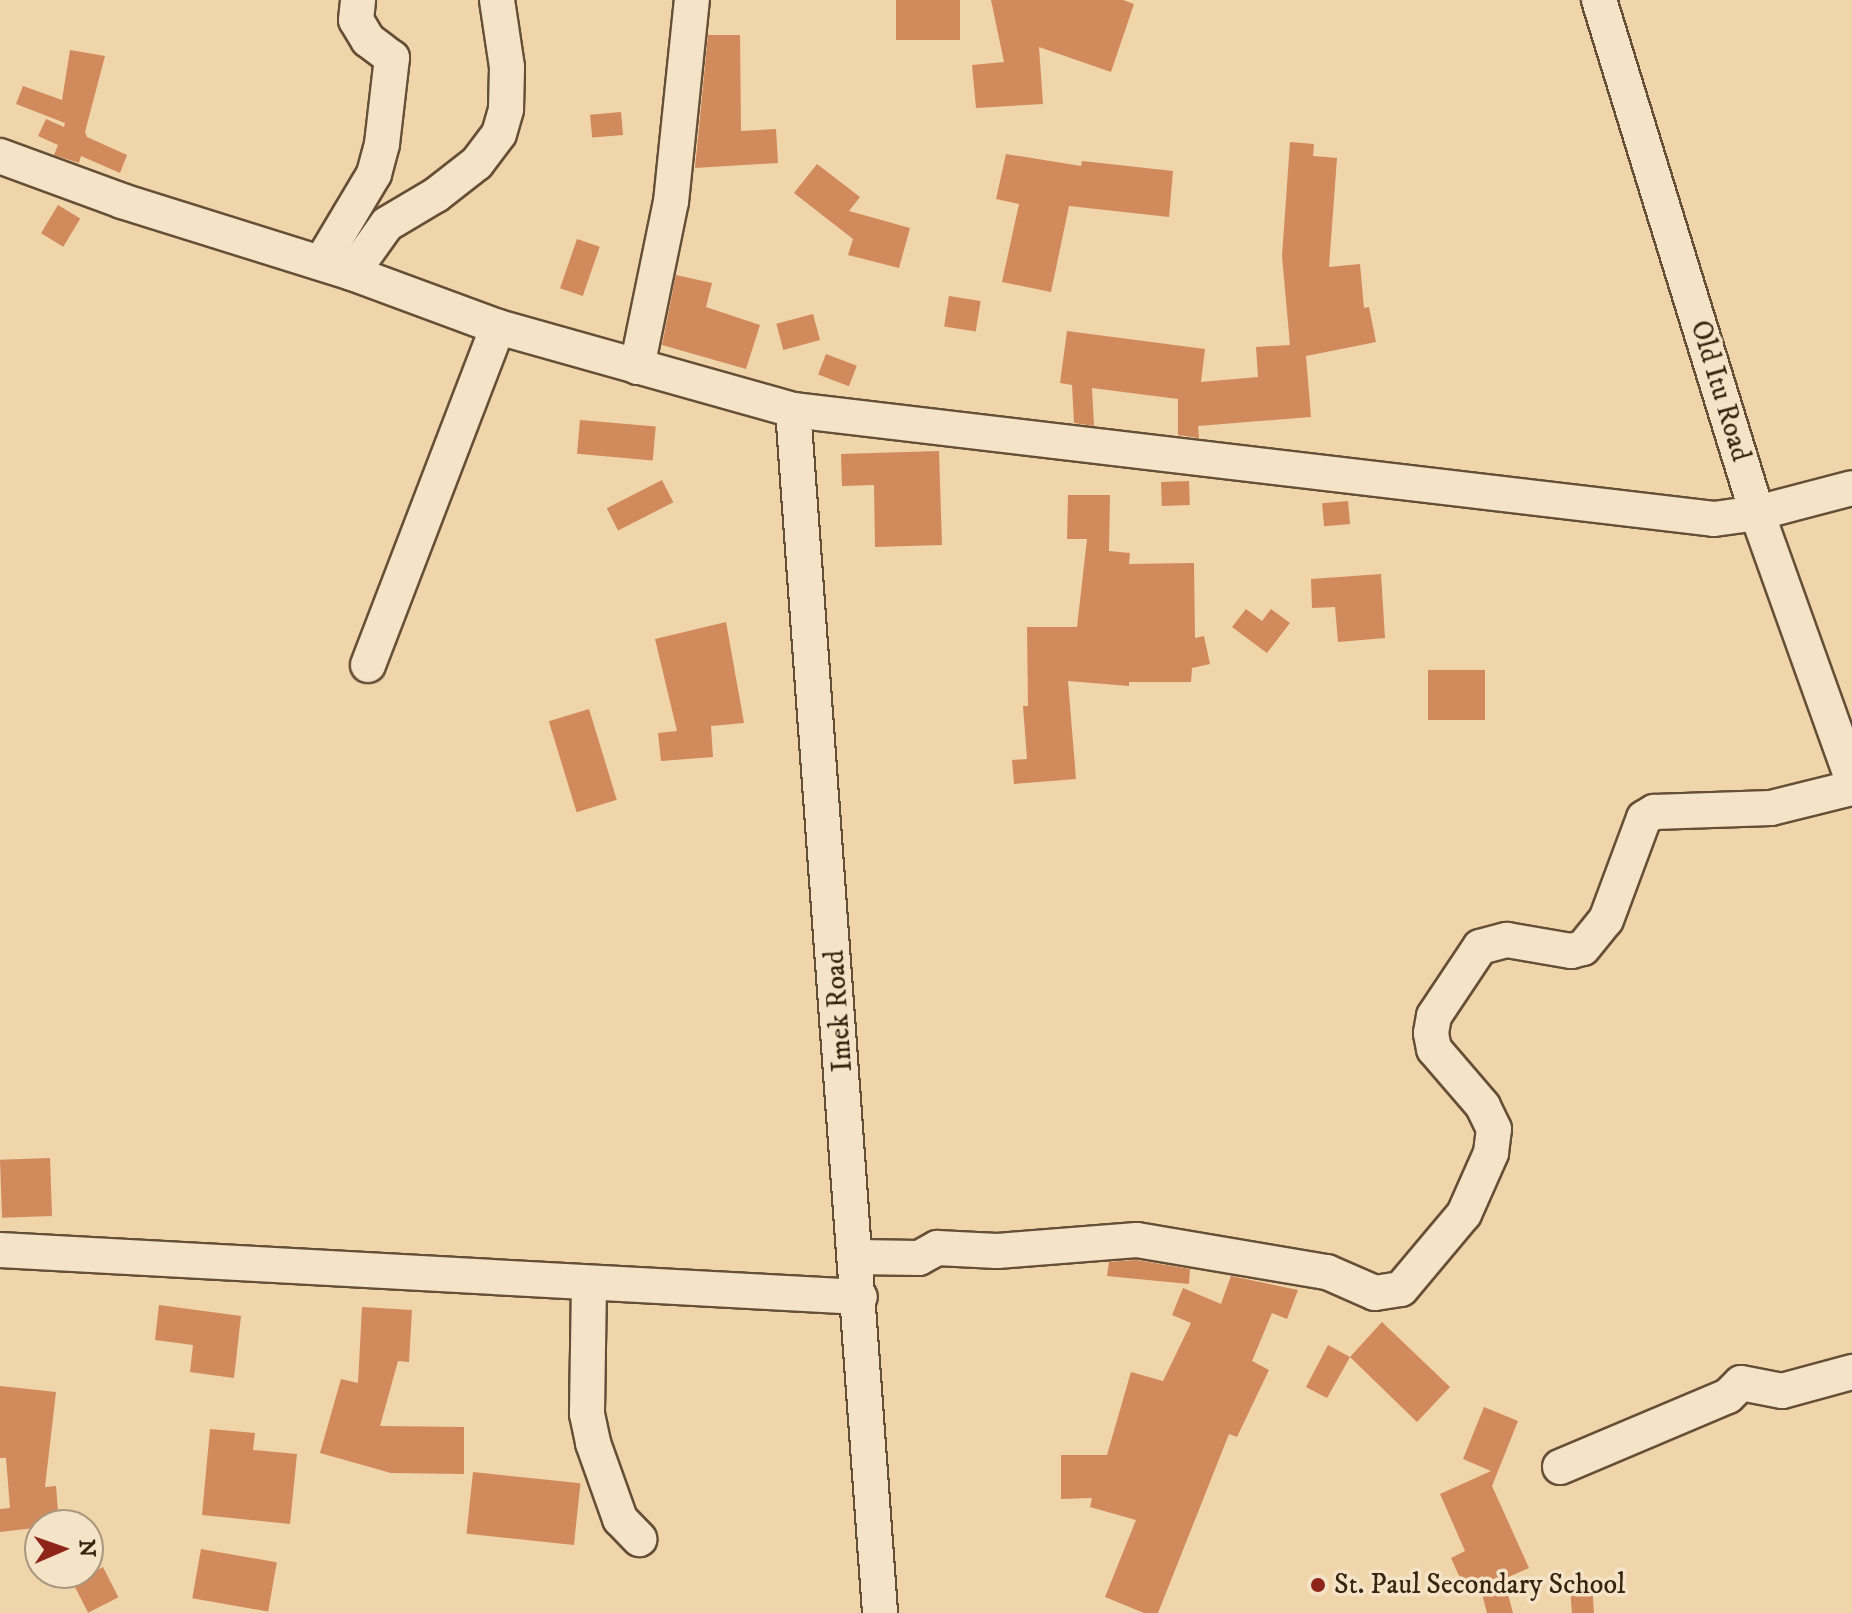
<!DOCTYPE html>
<style>
body{margin:0}
#map{position:relative;width:1852px;height:1613px;overflow:hidden;background:#f0d4aa;font-family:"IM FELL DW Pica",serif}
div>[style]{position:absolute}
[style*='--x']{left:calc(var(--x)*1px);top:calc(var(--y)*1px);width:calc(var(--w)*1px);rotate:calc(var(--a)*1deg)}
.building>*{inset:0;background:#d08a5c;transform-origin:0 0}
.roads{filter:drop-shadow(2px 0 #664f36) drop-shadow(-2px 0 #664f36) drop-shadow(0 2px #664f36) drop-shadow(0 -2px #664f36)}
.minor>*{height:34px;margin:-17px;padding:0 17px;transform-origin:17px;border-radius:17px;background:#f5e3c8}
.dots>*{width:22px;height:22px;translate:-50% -50%;box-sizing:border-box;border:4px solid #f5e3c8;border-radius:50%}
span{translate:-50% -50%;white-space:nowrap;text-align:center;line-height:1.15;-webkit-text-stroke:7px #f5e3c8;paint-order:stroke}
.street-label{font-size:28px;color:#38230f}
.poi-label{font-size:28px;color:#38230f}
.left{translate:0 -50%;text-align:left}
.north{position:absolute;left:24px;top:1509px;width:80px;height:80px;box-sizing:border-box;background:#f5e3c8;border:2px solid #a9967e;border-radius:50%;rotate:88deg;font-size:22px;font-weight:700;line-height:32px;text-align:center;color:#38230f}
.north::after{content:'';display:block;margin:auto;width:28px;height:36px;background:#8f2418;clip-path:polygon(50% 0,100% 100%,50% 72%,0 100%)}
</style>
<div id="map">
<div class="building">
<div style="left:896px;top:0;width:64px;height:40px"></div>
<div style="clip-path:polygon(991px 0,1123px 0,1134px 4px,1111px 72px,1039px 47px,1043px 104px,976px 108px,972px 65px,1004px 62px)"></div>
<div style="clip-path:polygon(708px 35px,740px 35px,741px 131px,776px 129px,778px 163px,695px 168px)"></div>
<div style="clip-path:polygon(70px 50px,105px 56px,85px 132px,87px 137px,127px 155px,120px 173px,81px 156px,79px 163px,54px 155px,58px 145px,38px 136px,46px 119px,64px 127px,65px 123px,16px 104px,23px 86px,62px 100px)"></div>
<div style="left:621px;top:112px;width:23px;height:31px;rotate:85deg"></div>
<div style="clip-path:polygon(1290px 142px,1314px 144px,1313px 156px,1337px 158px,1329px 267px,1360px 264px,1364px 308px,1369px 307px,1376px 342px,1306px 356px,1311px 417px,1198px 426px,1199px 438px,1178px 435px,1178px 399px,1092px 388px,1094px 426px,1074px 423px,1072px 385px,1060px 383px,1067px 331px,1205px 349px,1201px 382px,1258px 377px,1256px 347px,1290px 345px,1282px 256px)"></div>
<div style="clip-path:polygon(1006px 154px,1081px 166px,1082px 161px,1173px 171px,1169px 217px,1069px 206px,1051px 292px,1002px 282px,1019px 204px,996px 199px)"></div>
<div style="clip-path:polygon(817px 164px,860px 197px,849px 211px,910px 228px,899px 268px,848px 255px,853px 239px,794px 193px)"></div>
<div style="left:58px;top:205px;width:26px;height:33px;rotate:31deg"></div>
<div style="left:577px;top:239px;width:24px;height:52px;rotate:19deg"></div>
<div style="clip-path:polygon(676px 275px,712px 283px,706px 307px,760px 325px,746px 369px,662px 345px)"></div>
<div style="left:949px;top:296px;width:32px;height:31px;rotate:9deg"></div>
<div style="left:813px;top:314px;width:27px;height:38px;rotate:75deg"></div>
<div style="left:826px;top:354px;width:33px;height:22px;rotate:21deg"></div>
<div style="left:580px;top:420px;width:76px;height:34px;rotate:5deg"></div>
<div style="clip-path:polygon(939px 451px,942px 545px,875px 547px,874px 485px,842px 486px,841px 454px)"></div>
<div style="left:662px;top:480px;width:25px;height:62px;rotate:63deg"></div>
<div style="left:1189px;top:481px;width:24px;height:28px;rotate:88deg"></div>
<div style="clip-path:polygon(1068px 495px,1110px 495px,1109px 551px,1130px 553px,1129px 564px,1194px 563px,1195px 638px,1204px 636px,1210px 664px,1192px 668px,1191px 682px,1129px 682px,1129px 686px,1068px 681px,1076px 779px,1014px 784px,1012px 760px,1027px 759px,1023px 706px,1028px 706px,1027px 627px,1077px 627px,1087px 539px,1067px 539px)"></div>
<div style="left:1348px;top:501px;width:23px;height:26px;rotate:85deg"></div>
<div style="clip-path:polygon(1381px 574px,1385px 638px,1338px 642px,1335px 607px,1312px 608px,1311px 579px)"></div>
<div style="clip-path:polygon(1246px 609px,1262px 621px,1271px 609px,1290px 623px,1267px 653px,1232px 627px)"></div>
<div style="clip-path:polygon(726px 622px,744px 723px,711px 726px,713px 757px,661px 761px,658px 733px,677px 731px,655px 639px)"></div>
<div style="left:1428px;top:670px;width:57px;height:50px"></div>
<div style="left:589px;top:709px;width:95px;height:42px;rotate:73deg"></div>
<div style="left:50px;top:1158px;width:58px;height:50px;rotate:88deg"></div>
<div style="clip-path:polygon(1136px 1260px,1190px 1269px,1189px 1284px,1107px 1276px,1109px 1262px)"></div>
<div style="clip-path:polygon(1231px 1276px,1298px 1290px,1287px 1319px,1272px 1313px,1252px 1361px,1269px 1370px,1237px 1437px,1229px 1434px,1158px 1613px,1144px 1613px,1105px 1597px,1136px 1520px,1090px 1507px,1092px 1498px,1061px 1499px,1061px 1455px,1107px 1455px,1131px 1372px,1163px 1381px,1191px 1323px,1172px 1315px,1183px 1288px,1221px 1304px)"></div>
<div style="clip-path:polygon(159px 1305px,241px 1316px,234px 1378px,190px 1372px,193px 1345px,155px 1340px)"></div>
<div style="clip-path:polygon(362px 1307px,412px 1310px,409px 1362px,398px 1361px,380px 1426px,464px 1427px,464px 1474px,391px 1473px,320px 1453px,341px 1379px,358px 1383px)"></div>
<div style="clip-path:polygon(1382px 1322px,1450px 1387px,1417px 1422px,1350px 1357px,1327px 1398px,1306px 1387px,1328px 1345px,1350px 1357px)"></div>
<div style="clip-path:polygon(0 1386px,56px 1392px,45px 1487px,56px 1486px,59px 1525px,0 1532px,0 1509px,10px 1508px,6px 1458px,0 1458px)"></div>
<div style="clip-path:polygon(1484px 1407px,1518px 1421px,1492px 1486px,1529px 1568px,1504px 1579px,1513px 1613px,1487px 1613px,1481px 1590px,1468px 1596px,1451px 1558px,1465px 1551px,1440px 1494px,1491px 1471px,1463px 1459px)"></div>
<div style="clip-path:polygon(210px 1429px,255px 1433px,253px 1450px,297px 1454px,290px 1524px,202px 1515px)"></div>
<div style="left:473px;top:1472px;width:108px;height:62px;rotate:6deg"></div>
<div style="left:201px;top:1549px;width:77px;height:50px;rotate:10deg"></div>
<div style="left:103px;top:1567px;width:34px;height:34px;rotate:63deg"></div>
<div style="left:1592px;top:1585px;width:28px;height:22px;rotate:86deg"></div>
</div>
<div class="roads">
<div class="minor">
<div style="--x:1599;--y:0;--w:537;--a:72.88"></div>
<div style="--x:1757;--y:513;--w:282;--a:70.3"></div>
<div style="--x:0;--y:156;--w:130;--a:20.2"></div>
<div style="--x:122;--y:201;--w:241;--a:17.4"></div>
<div style="--x:352;--y:273;--w:156;--a:20.3"></div>
<div style="--x:498;--y:327;--w:306;--a:15.7"></div>
<div style="--x:793;--y:410;--w:927;--a:6.75"></div>
<div style="--x:1714;--y:519;--w:43;--a:-7.9"></div>
<div style="--x:1757;--y:513;--w:98;--a:-14.7"></div>
<div style="--x:321;--y:263;--w:104;--a:-59.2"></div>
<div style="--x:374;--y:174;--w:31;--a:-75"></div>
<div style="--x:382;--y:144;--w:87;--a:-83.4"></div>
<div style="--x:392;--y:58;--w:30;--a:-143"></div>
<div style="--x:368;--y:40;--w:23;--a:-121"></div>
<div style="--x:356;--y:20;--w:20;--a:-84"></div>
<div style="--x:352;--y:273;--w:60;--a:-54.5"></div>
<div style="--x:387;--y:224;--w:57;--a:-30.6"></div>
<div style="--x:436;--y:195;--w:52;--a:-38"></div>
<div style="--x:477;--y:163;--w:36;--a:-53"></div>
<div style="--x:499;--y:134;--w:26;--a:-74"></div>
<div style="--x:506;--y:109;--w:42;--a:-88.6"></div>
<div style="--x:507;--y:67;--w:68;--a:-98.5"></div>
<div style="--x:637;--y:367;--w:168;--a:-78.4"></div>
<div style="--x:671;--y:202;--w:203;--a:-84.1"></div>
<div style="--x:793;--y:410;--w:1206;--a:85.86"></div>
<div style="--x:368;--y:665;--w:362;--a:-69"></div>
<div style="--x:0;--y:1250;--w:861;--a:3.13"></div>
<div style="--x:857;--y:1257;--w:62;--a:0.9"></div>
<div style="--x:919;--y:1258;--w:21;--a:-29"></div>
<div style="--x:937;--y:1248;--w:60;--a:2.9"></div>
<div style="--x:997;--y:1251;--w:140;--a:-4.5"></div>
<div style="--x:1137;--y:1240;--w:193;--a:9.6"></div>
<div style="--x:1327;--y:1272;--w:52;--a:23.6"></div>
<div style="--x:1375;--y:1293;--w:26;--a:-9"></div>
<div style="--x:1401;--y:1289;--w:98;--a:-50"></div>
<div style="--x:1464;--y:1214;--w:67;--a:-66.1"></div>
<div style="--x:1491;--y:1153;--w:24;--a:-83"></div>
<div style="--x:1494;--y:1129;--w:25;--a:-116"></div>
<div style="--x:1483;--y:1106;--w:75;--a:-130.7"></div>
<div style="--x:1434;--y:1049;--w:16;--a:-101"></div>
<div style="--x:1431;--y:1033;--w:17;--a:-80"></div>
<div style="--x:1434;--y:1016;--w:83;--a:-56.3"></div>
<div style="--x:1480;--y:947;--w:28;--a:-15"></div>
<div style="--x:1507;--y:940;--w:65;--a:9.8"></div>
<div style="--x:1571;--y:951;--w:12;--a:-14"></div>
<div style="--x:1583;--y:948;--w:36;--a:-51"></div>
<div style="--x:1606;--y:920;--w:109;--a:-69.6"></div>
<div style="--x:1644;--y:818;--w:12;--a:-31"></div>
<div style="--x:1654;--y:812;--w:117;--a:-2"></div>
<div style="--x:1771;--y:808;--w:83;--a:-13.9"></div>
<div style="--x:589;--y:1284;--w:130;--a:90.9"></div>
<div style="--x:587;--y:1414;--w:30;--a:78"></div>
<div style="--x:593;--y:1443;--w:81;--a:70.4"></div>
<div style="--x:620;--y:1519;--w:28;--a:46"></div>
<div style="--x:1560;--y:1467;--w:182;--a:-22.9"></div>
<div style="--x:1728;--y:1396;--w:18;--a:-45"></div>
<div style="--x:1741;--y:1383;--w:42;--a:11"></div>
<div style="--x:1782;--y:1391;--w:73;--a:-15.2"></div>
</div>
</div>
<div class="dots">
<div style="left:1318px;top:1585px;background:#8f2418"></div>
</div>
<div class="street-label">
<span style="left:1720px;top:391px;rotate:73deg">Old Itu Road</span>
<span style="left:839px;top:1011px;rotate:-94deg">Imek Road</span>
</div>
<div class="poi-label">
<span class="left" style="left:1334px;top:1585px">St. Paul Secondary School</span>
</div>
<div class="north">N</div>
</div>
